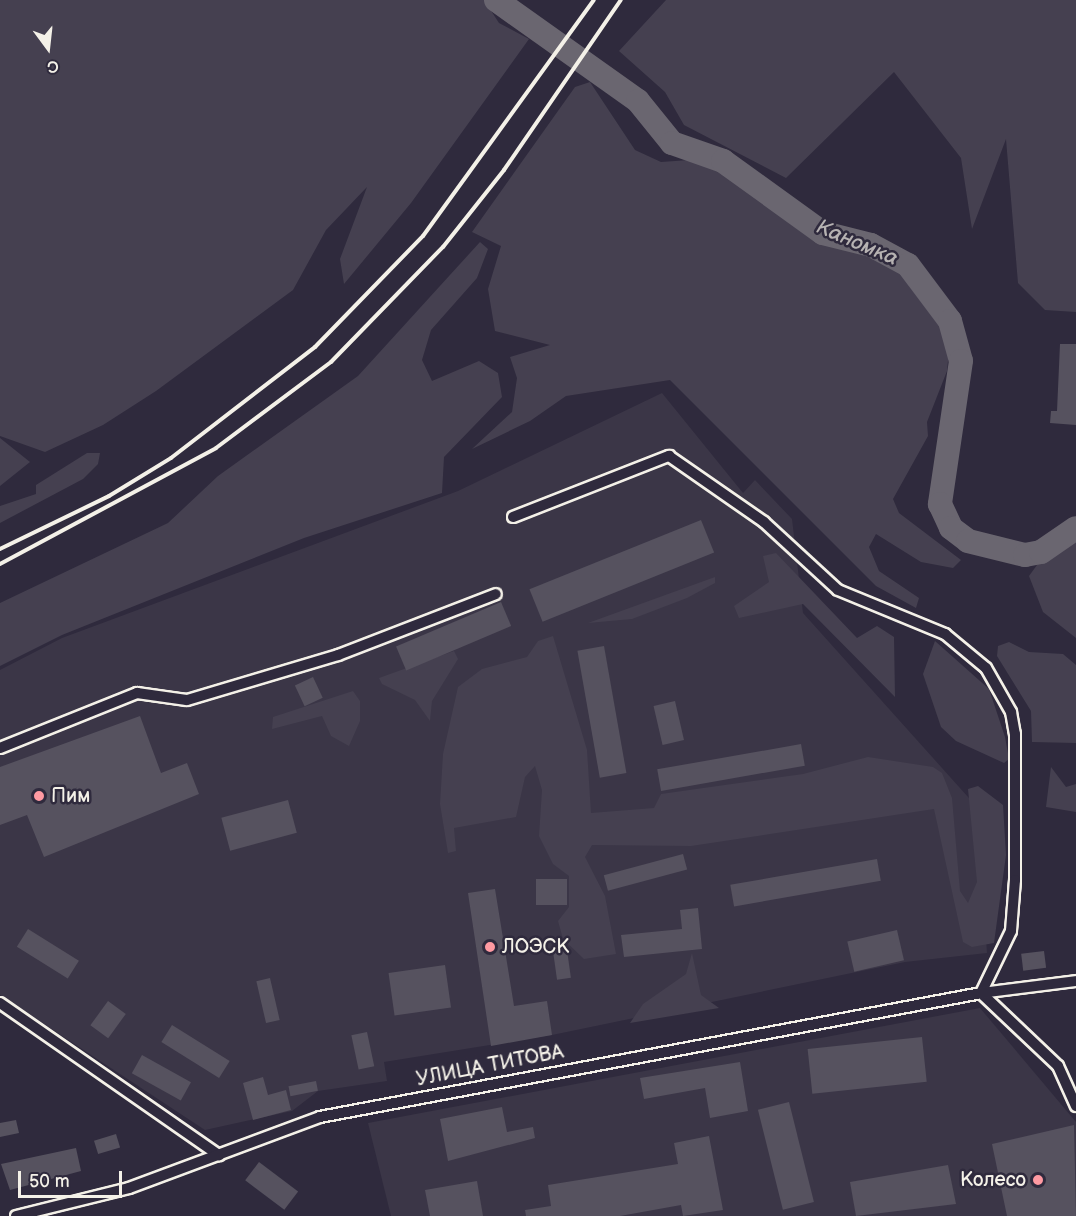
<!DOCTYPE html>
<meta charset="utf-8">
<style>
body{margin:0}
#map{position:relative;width:1076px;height:1216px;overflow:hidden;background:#2f2a3d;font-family:"Balsamiq Sans",sans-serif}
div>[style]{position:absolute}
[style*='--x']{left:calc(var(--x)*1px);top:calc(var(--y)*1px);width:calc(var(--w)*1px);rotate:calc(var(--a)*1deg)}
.built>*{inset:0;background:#3b3647}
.green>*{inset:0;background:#454050}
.river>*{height:24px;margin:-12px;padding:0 12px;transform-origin:12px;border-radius:12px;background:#6a6670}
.building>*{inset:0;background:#56525f;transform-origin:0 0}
.roads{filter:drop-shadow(2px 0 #f4f1e8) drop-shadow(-2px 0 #f4f1e8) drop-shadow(0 2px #f4f1e8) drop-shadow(0 -2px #f4f1e8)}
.street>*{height:10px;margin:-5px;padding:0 5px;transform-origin:5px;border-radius:5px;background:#2f2a3d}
.rail>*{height:4px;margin:-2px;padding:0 2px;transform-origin:2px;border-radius:2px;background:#f4f1e8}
.dots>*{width:16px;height:16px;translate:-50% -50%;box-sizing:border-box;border:3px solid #2f2a3d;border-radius:50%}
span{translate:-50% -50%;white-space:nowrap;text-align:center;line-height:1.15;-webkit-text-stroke:5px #2f2a3d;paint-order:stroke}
.poi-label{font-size:20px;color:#f4f1e8}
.left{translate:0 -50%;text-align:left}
.right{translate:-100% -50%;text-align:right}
.street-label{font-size:20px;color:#f4f1e8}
.water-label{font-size:21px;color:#b6b2b2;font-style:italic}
.north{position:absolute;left:18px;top:18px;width:60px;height:60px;-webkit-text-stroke:4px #2f2a3d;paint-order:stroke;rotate:165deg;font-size:16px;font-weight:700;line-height:24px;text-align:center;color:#f4f1e8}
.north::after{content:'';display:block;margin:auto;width:21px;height:27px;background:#f4f1e8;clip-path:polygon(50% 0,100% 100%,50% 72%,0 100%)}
.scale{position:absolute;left:18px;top:1171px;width:104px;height:27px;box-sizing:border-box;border:3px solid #f4f1e8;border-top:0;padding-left:8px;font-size:18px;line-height:21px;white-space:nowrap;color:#f4f1e8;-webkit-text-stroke:4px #2f2a3d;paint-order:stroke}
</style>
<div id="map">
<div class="built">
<div style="clip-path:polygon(662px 393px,743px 493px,755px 480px,792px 519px,803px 613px,977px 807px,987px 953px,905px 962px,552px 1035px,384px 1062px,387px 1081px,318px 1091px,292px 1111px,205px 1130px,0 995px,0 670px,62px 638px,458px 491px)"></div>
<div style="clip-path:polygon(980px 1008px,1076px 1122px,1076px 1216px,391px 1216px,368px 1123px)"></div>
</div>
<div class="green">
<div style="clip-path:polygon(0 0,484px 0,499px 23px,529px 39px,411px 203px,344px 284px,340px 259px,367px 187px,326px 230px,293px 290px,156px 391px,103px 425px,45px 452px,0 436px)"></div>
<div style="clip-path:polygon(666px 0,1076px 0,1076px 312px,1045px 310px,1018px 283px,1006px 139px,972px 229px,961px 158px,894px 72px,786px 178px,684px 125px,665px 92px,619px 51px)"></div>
<div style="clip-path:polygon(590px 82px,635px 150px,661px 162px,703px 159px,730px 170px,828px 240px,876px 249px,915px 282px,935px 309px,950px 341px,947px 371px,927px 422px,928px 436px,893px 499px,899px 513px,961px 560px,953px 568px,921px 562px,876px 534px,869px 547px,879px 571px,919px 598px,916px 608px,876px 586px,670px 380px,566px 396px,530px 421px,472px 449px,512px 412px,517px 378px,510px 357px,550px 345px,495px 331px,488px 289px,501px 246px,472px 232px,575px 87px)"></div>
<div style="clip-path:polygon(480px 242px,488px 249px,477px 278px,431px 330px,422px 360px,432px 381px,479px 361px,498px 373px,502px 397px,444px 457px,442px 493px,304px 538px,62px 635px,0 666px,0 603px,168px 523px,218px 476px,358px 376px)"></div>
<div style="clip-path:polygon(0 438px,30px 462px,0 486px)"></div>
<div style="clip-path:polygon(87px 453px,100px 453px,98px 464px,83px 479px,0 523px,0 506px,36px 494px,36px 485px)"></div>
<div style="clip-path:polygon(1076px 537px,1076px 638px,1043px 612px,1029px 576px,1053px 543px)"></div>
<div style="clip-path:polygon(776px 553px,857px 638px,877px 626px,894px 637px,895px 697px,803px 604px,739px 618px,734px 606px,769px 582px,763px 556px)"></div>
<div style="clip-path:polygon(715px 577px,715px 583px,687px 598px,632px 619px,588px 623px)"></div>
<div style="clip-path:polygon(553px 636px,587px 750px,591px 813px,654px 808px,661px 794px,803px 774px,868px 757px,933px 767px,942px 773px,952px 798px,960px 891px,968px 903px,977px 882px,968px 789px,978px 786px,1003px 805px,1006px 855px,994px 943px,972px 947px,963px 942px,934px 809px,691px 846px,592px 845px,585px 857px,605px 896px,616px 954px,584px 959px,563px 939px,558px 921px,569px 907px,569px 876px,553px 864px,539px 836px,542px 790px,535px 766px,525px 777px,516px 817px,454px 828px,456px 851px,448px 853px,440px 804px,443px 754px,458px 687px,482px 669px,527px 657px,538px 641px)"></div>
<div style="clip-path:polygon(935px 641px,989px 689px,1005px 737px,1009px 759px,1004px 763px,956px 741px,941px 727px,923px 674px)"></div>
<div style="clip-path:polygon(1009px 642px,1029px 652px,1063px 654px,1076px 665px,1076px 743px,1032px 742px,1031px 711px,997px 656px,998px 646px)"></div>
<div style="clip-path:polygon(454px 651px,458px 659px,432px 701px,430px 721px,415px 700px,382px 684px,379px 678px)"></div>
<div style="clip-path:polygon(353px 691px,360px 701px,360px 721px,349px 746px,331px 736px,322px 716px,272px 729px,273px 717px)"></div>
<div style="clip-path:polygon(1051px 767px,1066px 787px,1076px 784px,1076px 812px,1046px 807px)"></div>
<div style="clip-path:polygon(692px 953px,701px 995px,719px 1008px,630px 1023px,643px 1004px,686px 974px)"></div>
</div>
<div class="river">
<div style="--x:496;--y:0;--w:174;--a:35.4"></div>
<div style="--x:638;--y:101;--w:54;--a:51"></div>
<div style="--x:672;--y:143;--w:54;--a:19.4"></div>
<div style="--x:723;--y:161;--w:123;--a:35.8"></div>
<div style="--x:823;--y:233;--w:49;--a:14"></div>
<div style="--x:871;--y:245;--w:42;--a:28.4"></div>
<div style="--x:908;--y:265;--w:70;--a:53.1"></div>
<div style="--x:950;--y:321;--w:41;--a:74.6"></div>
<div style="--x:961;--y:361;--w:145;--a:98.4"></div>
<div style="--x:940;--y:504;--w:26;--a:65"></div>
<div style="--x:951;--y:528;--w:21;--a:37"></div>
<div style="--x:968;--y:541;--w:59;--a:13.8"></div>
<div style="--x:1025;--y:555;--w:16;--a:-11"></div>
<div style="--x:1041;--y:552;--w:42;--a:-34.4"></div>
</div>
<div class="building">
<div style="clip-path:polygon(1060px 344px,1076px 344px,1076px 425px,1050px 423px,1051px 411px,1057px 411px)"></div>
<div style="left:701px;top:520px;width:35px;height:185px;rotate:68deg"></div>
<div style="left:501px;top:602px;width:26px;height:114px;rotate:67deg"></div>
<div style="left:604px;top:646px;width:129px;height:27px;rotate:80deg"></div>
<div style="left:313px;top:677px;width:23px;height:20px;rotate:65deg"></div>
<div style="left:675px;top:701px;width:40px;height:22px;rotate:77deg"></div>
<div style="clip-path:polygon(140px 716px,161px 773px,187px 763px,199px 794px,44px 857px,27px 815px,0 825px,0 767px)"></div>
<div style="left:801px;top:744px;width:22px;height:146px;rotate:80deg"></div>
<div style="left:288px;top:800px;width:34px;height:69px;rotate:75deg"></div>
<div style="left:683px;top:854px;width:16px;height:82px;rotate:75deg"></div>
<div style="left:877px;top:859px;width:22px;height:149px;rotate:80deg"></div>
<div style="left:567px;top:879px;width:26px;height:31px;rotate:90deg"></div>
<div style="clip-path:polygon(495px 889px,514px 1006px,547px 1001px,552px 1035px,491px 1046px,468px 893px)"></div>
<div style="clip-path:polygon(698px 908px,702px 949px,624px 957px,621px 935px,682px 929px,680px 910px)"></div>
<div style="left:28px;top:929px;width:60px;height:21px;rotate:32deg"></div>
<div style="left:897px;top:930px;width:31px;height:51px;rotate:77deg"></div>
<div style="left:567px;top:950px;width:28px;height:14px;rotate:82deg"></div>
<div style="left:1044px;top:951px;width:17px;height:23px;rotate:83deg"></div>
<div style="left:445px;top:965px;width:43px;height:57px;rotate:82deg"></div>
<div style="left:270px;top:978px;width:43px;height:14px;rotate:77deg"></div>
<div style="left:108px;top:1001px;width:22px;height:30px;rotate:36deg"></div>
<div style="left:172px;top:1025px;width:68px;height:20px;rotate:32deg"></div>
<div style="left:367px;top:1032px;width:35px;height:16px;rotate:78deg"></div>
<div style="left:922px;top:1037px;width:45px;height:115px;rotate:84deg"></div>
<div style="left:142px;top:1055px;width:56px;height:21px;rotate:29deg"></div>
<div style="clip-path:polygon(740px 1062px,748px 1111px,710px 1118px,705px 1088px,644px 1099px,640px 1078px)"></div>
<div style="clip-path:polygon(263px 1077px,268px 1095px,286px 1090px,291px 1110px,253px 1120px,243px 1083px)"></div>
<div style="left:316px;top:1081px;width:10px;height:28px;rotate:79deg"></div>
<div style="left:789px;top:1102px;width:103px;height:32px;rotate:76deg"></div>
<div style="clip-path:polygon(502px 1107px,507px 1132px,533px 1127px,535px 1138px,448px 1161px,440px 1119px)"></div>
<div style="clip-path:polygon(16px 1120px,19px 1133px,0 1137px,0 1123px)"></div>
<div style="clip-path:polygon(1074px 1125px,1076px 1216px,1007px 1216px,992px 1144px)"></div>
<div style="left:116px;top:1134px;width:14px;height:23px;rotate:73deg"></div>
<div style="clip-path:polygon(709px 1136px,723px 1210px,683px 1216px,681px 1205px,620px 1216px,526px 1216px,525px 1210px,551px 1206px,548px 1185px,678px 1164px,674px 1143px)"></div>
<div style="clip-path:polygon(76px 1148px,81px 1171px,10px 1190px,1px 1164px)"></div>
<div style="left:259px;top:1162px;width:49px;height:23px;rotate:37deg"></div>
<div style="clip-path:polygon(948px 1165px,956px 1204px,856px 1216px,850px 1182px)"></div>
<div style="clip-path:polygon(477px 1181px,483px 1216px,430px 1216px,425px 1190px)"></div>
</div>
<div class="roads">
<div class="street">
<div style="--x:513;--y:517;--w:168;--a:-21.4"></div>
<div style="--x:669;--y:456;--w:116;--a:34.8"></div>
<div style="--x:764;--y:522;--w:100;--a:42.6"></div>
<div style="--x:838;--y:590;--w:116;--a:22.4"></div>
<div style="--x:945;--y:634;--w:53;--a:39.7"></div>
<div style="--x:986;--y:668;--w:51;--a:60.4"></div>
<div style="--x:1011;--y:712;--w:22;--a:80"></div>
<div style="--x:1015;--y:734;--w:146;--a:90"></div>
<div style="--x:1015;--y:880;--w:51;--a:94.5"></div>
<div style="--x:1011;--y:931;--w:69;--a:115.8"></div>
<div style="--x:0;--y:748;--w:148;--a:-21.9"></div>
<div style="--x:137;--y:693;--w:50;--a:8"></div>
<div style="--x:187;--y:700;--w:158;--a:-16.6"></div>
<div style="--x:338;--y:655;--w:169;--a:-21.1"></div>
<div style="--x:981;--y:993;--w:106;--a:43.5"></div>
<div style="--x:1058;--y:1066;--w:44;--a:65.8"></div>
<div style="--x:0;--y:1003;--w:267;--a:34.8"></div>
<div style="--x:16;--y:1216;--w:116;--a:-13.9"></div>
<div style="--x:129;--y:1188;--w:204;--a:-20.4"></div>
<div style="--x:320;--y:1117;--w:673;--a:-10.62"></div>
<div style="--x:981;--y:993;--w:96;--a:-7.2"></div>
</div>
</div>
<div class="rail">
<div style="--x:0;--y:549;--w:121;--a:-25.9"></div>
<div style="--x:109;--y:496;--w:73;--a:-31.5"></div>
<div style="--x:171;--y:458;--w:182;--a:-37.6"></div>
<div style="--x:315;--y:347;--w:155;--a:-45.8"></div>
<div style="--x:423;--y:236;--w:291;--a:-54.1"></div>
<div style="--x:0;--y:564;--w:245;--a:-28.2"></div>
<div style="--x:216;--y:448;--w:144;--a:-36.8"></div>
<div style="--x:331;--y:362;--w:161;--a:-45.8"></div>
<div style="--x:443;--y:247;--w:98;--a:-51.6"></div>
<div style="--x:504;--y:170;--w:206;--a:-55.5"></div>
</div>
<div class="dots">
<div style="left:39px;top:796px;background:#ff9aa2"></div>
<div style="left:490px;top:947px;background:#ff9aa2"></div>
<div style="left:1038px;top:1180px;background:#ff9aa2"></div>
</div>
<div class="poi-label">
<span class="left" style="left:51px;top:796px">Пим</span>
<span class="left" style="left:502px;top:947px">ЛОЭСК</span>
<span class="right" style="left:1026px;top:1180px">Колесо</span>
</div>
<div class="street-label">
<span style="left:490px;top:1066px;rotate:-11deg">УЛИЦА ТИТОВА</span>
</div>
<div class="water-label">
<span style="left:857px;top:243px;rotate:23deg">Каномка</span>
</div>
<div class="north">С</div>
<div class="scale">50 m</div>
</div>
